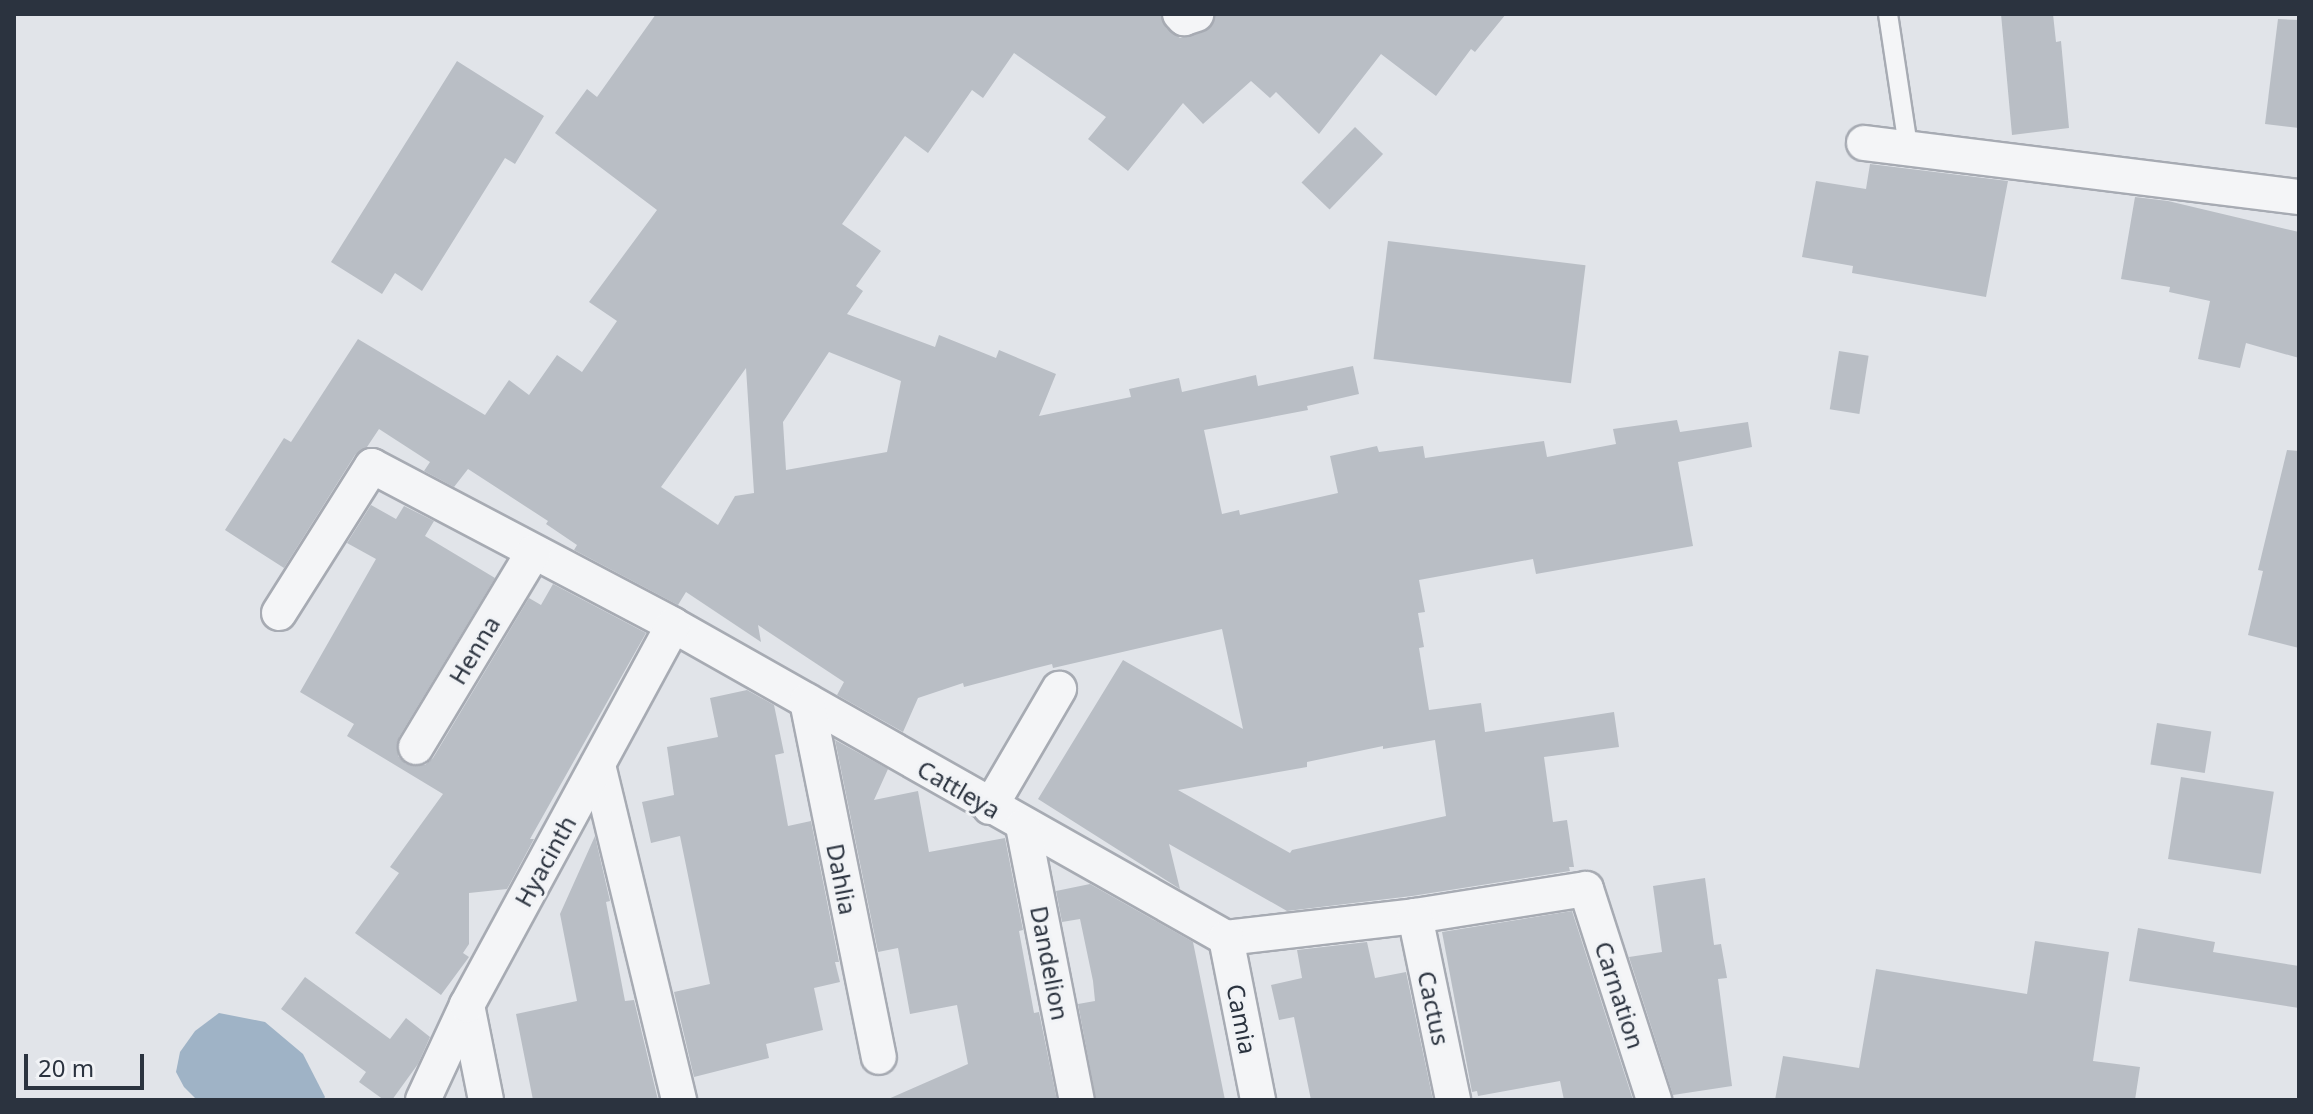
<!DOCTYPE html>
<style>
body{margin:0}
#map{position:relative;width:2313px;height:1114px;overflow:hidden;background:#e1e4e9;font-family:"Noto Sans",sans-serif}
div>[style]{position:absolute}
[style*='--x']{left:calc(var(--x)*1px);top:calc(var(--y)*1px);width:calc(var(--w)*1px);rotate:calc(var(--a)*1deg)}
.water>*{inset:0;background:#9fb3c6}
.building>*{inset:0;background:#b9bec5;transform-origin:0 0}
.roads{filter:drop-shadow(2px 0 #a7abb3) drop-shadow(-2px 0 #a7abb3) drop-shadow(0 2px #a7abb3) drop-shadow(0 -2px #a7abb3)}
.lane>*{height:18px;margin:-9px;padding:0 9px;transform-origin:9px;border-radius:9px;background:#f4f5f7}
.street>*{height:34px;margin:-17px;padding:0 17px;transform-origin:17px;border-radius:17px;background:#f4f5f7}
span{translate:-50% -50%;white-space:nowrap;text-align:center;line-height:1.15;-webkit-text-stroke:6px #f1f3f6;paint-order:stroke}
.street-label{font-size:24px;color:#2b333f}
.frame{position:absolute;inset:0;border:16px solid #2b333f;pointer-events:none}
.scale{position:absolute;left:24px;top:1054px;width:120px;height:36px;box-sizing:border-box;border:4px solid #2b333f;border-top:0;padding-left:10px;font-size:24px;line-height:28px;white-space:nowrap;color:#2b333f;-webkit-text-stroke:6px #f1f3f6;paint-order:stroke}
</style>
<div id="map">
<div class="water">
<div style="clip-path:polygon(219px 1013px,265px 1022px,303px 1054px,325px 1097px,323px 1100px,197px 1100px,184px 1087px,176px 1072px,180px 1052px,195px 1031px)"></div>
</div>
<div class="building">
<div style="clip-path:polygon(evenodd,656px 14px,1161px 14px,1166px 28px,1180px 38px,1210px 28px,1215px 14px,1506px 14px,1475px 52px,1471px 49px,1436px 96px,1381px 54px,1319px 134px,1276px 92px,1270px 98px,1251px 81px,1203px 124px,1183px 103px,1128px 171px,1088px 139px,1106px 117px,1014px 53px,983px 98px,972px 90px,928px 153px,905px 136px,842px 224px,881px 251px,856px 286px,863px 291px,847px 314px,935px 347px,939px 335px,996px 358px,999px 350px,1056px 374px,1039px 416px,1131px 397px,1129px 389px,1179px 378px,1182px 392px,1256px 375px,1258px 386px,1353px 366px,1359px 394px,1307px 406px,1308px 410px,1204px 430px,1222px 514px,1239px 510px,1240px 515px,1338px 493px,1330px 456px,1377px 446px,1379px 452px,1423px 446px,1425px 458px,1544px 441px,1547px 457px,1616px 444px,1613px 429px,1677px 420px,1680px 432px,1748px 422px,1752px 447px,1678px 462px,1693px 546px,1536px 574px,1533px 559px,1419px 580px,1425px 612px,1418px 613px,1424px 647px,1419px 648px,1429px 710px,1481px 703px,1485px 732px,1614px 712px,1619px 747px,1544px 757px,1553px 822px,1567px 820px,1574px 867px,1569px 867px,1570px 871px,1412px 896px,1287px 911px,1169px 844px,1180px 889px,1038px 799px,1123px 660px,1243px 729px,1222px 629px,1053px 668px,1052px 664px,1032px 669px,964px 687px,963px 683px,918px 698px,903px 732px,837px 695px,844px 682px,758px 625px,761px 642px,686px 592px,678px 605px,574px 550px,577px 545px,546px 524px,548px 521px,468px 469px,454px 487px,424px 471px,430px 462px,379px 429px,367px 447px,355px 455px,284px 568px,225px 530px,284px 438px,291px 442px,358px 339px,485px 415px,509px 380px,529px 395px,557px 355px,582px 372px,617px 321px,589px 302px,657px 210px,555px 133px,587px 89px,597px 97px,656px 14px,829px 352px,901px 381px,887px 452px,786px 470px,783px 422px,829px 352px,656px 14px,746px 368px,754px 493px,735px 496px,718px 525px,661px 487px,746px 368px,656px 14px,1435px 740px,1446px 816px,1292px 850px,1290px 853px,1178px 790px,1307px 767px,1307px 762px,1383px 746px,1383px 749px,1435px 740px)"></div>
<div style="clip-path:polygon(2001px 14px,2053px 14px,2056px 42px,2061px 41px,2069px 128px,2012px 135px)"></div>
<div style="clip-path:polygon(2278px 19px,2299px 20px,2299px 128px,2265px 124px)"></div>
<div style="clip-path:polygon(457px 61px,544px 116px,515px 164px,505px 158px,422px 291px,395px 273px,382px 294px,331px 262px)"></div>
<div style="left:1355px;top:127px;width:39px;height:77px;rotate:44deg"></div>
<div style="clip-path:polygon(1870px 164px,2008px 181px,1986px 297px,1852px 273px,1853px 266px,1802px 257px,1816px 181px,1866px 189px)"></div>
<div style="clip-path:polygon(2135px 197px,2168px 201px,2299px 232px,2299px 358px,2246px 343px,2240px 368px,2198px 359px,2210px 301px,2169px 292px,2170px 287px,2121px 279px)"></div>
<div style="left:1388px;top:241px;width:199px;height:119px;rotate:7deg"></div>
<div style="left:1839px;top:351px;width:30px;height:59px;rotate:9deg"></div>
<div style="clip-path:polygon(2287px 450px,2299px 451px,2299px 648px,2248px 635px,2263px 571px,2258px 570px)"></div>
<div style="clip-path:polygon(371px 505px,396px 519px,404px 506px,434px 521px,425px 536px,495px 578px,399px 737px,398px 756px,406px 764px,425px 765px,433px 758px,529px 598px,541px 605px,553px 584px,646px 633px,530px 839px,534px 839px,507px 889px,469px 893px,469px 944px,463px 953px,469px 957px,441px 995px,355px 933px,399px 873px,390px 867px,443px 794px,347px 736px,354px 724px,300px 692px,376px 559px,347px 543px)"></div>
<div style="clip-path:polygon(747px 690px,774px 705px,784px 753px,775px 755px,788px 826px,811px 821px,839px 962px,835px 962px,840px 982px,814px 988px,823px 1030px,766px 1044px,769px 1058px,694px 1077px,674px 992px,710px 984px,680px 836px,651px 843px,642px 802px,674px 795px,667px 747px,718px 737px,710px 698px)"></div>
<div style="left:2157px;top:723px;width:55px;height:42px;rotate:9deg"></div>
<div style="clip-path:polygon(835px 740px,888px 769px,874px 800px,918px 791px,929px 852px,1005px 838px,1023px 930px,1019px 931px,1034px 1013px,1039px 1012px,1057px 1100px,886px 1100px,968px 1064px,957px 1005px,910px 1014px,898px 948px,878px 952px)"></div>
<div style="left:2181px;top:777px;width:94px;height:83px;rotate:9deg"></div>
<div style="clip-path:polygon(595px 836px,610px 901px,606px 902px,625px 1001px,634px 1000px,658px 1100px,533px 1100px,516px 1014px,577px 1001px,560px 914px)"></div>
<div style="clip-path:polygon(1705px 878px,1714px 945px,1721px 944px,1727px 978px,1718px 979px,1732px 1086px,1673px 1095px,1629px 957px,1662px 952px,1653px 886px)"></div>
<div style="clip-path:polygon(1090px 884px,1193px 942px,1225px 1100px,1096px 1100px,1078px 1004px,1095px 1001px,1093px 981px,1080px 919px,1062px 922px,1056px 891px)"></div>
<div style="clip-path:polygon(1572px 911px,1633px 1100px,1564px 1100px,1560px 1081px,1478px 1096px,1477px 1091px,1472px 1092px,1442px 932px)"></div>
<div style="clip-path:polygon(2138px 928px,2215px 942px,2213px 952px,2299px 966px,2299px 1008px,2129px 981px)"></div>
<div style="clip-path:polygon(2035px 941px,2109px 952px,2093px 1061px,2140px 1067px,2135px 1100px,1775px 1100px,1783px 1056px,1859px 1068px,1876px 969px,2027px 994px)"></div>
<div style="clip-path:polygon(1367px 942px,1375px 978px,1406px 972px,1433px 1100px,1311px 1100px,1294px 1017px,1279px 1020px,1271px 985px,1302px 978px,1297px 950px)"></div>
<div style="clip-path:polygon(305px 977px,390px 1039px,406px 1018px,430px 1037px,418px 1064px,392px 1100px,384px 1100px,359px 1082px,366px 1072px,281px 1009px)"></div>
</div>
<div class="roads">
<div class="lane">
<div style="--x:1888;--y:14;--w:134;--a:81.4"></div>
</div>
<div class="street">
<div style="--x:1180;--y:14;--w:6;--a:45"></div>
<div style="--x:1184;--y:18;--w:13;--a:-18"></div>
<div style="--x:1864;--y:143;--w:438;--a:7.1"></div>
<div style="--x:279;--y:613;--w:174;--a:-57.7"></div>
<div style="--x:372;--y:466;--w:340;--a:27.8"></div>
<div style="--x:673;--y:625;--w:635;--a:29.51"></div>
<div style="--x:1226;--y:938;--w:190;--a:-6.6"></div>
<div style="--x:1415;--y:916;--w:173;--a:-9"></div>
<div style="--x:1586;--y:889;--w:222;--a:72.1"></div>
<div style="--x:807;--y:701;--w:363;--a:78.6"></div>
<div style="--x:416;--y:747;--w:227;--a:-58.9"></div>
<div style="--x:598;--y:765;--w:345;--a:76.4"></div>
<div style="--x:990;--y:807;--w:137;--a:-59.7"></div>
<div style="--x:1023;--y:826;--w:279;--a:78.9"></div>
<div style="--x:1415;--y:916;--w:188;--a:78.3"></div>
<div style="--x:1226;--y:938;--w:165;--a:78.8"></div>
<div style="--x:467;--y:1005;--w:97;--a:78.7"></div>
<div style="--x:423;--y:1100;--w:105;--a:-65.1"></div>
<div style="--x:467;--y:1005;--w:432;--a:-61.5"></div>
</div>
</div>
<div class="street-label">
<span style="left:474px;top:650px;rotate:-59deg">Henna</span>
<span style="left:959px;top:789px;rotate:30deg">Cattleya</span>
<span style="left:545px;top:861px;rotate:-61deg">Hyacinth</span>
<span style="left:842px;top:879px;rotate:79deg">Dahlia</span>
<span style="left:1050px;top:963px;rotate:79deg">Dandelion</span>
<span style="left:1620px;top:995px;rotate:72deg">Carnation</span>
<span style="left:1434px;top:1008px;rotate:78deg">Cactus</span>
<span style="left:1242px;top:1019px;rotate:79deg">Camia</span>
</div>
<div class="frame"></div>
<div class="scale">20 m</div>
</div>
